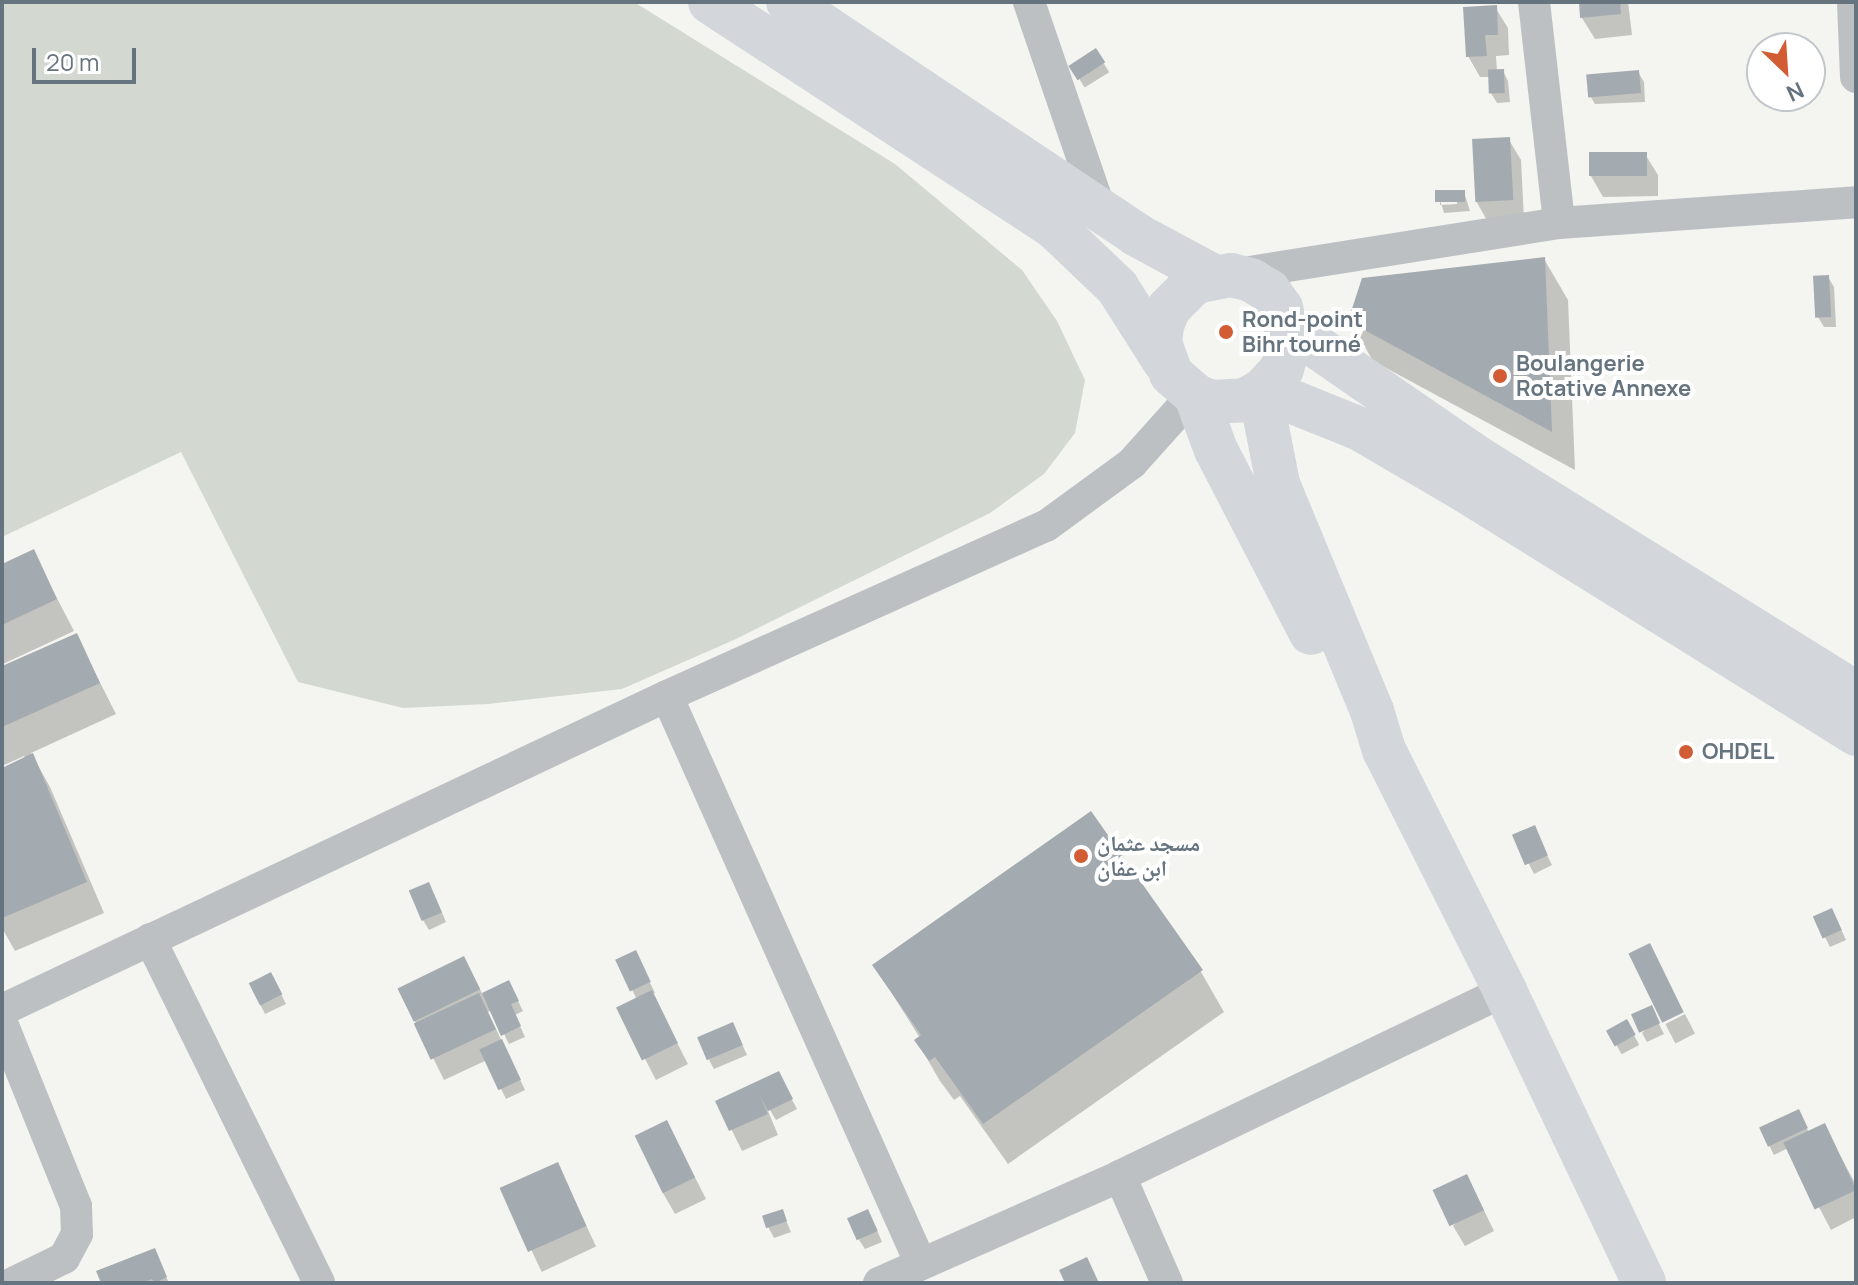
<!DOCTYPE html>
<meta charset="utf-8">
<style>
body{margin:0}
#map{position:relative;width:1858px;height:1285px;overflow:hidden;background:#f4f4f1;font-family:Manrope,"Noto Naskh Arabic",sans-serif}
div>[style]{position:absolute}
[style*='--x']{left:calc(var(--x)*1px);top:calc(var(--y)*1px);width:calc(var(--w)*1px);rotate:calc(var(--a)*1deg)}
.green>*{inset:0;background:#d3d9d1}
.shadow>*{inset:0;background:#0003;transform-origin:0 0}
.building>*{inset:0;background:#a4abb0;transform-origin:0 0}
.street>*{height:32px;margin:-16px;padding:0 16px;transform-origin:16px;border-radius:16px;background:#bcc0c3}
.secondary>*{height:44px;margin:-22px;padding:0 22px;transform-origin:22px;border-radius:22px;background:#d3d7db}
.dots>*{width:22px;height:22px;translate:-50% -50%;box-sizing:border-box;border:4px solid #fff;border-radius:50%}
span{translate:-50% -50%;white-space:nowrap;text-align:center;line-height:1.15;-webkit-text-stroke:8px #fff;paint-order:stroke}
.poi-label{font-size:22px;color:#66747f;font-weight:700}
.left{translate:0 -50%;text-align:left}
.frame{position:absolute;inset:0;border:4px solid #66747f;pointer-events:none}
.north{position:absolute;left:1746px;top:32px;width:80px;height:80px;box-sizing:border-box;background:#fff;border:2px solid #c2c7cc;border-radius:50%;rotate:155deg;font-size:22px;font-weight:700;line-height:32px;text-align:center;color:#66747f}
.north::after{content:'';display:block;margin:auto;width:28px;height:36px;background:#d25c34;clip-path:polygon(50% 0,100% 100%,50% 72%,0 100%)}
.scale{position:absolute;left:32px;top:48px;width:104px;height:36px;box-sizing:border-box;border:4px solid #66747f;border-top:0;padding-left:10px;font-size:24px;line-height:28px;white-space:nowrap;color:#66747f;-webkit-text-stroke:6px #fff;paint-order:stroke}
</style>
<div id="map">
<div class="green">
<div style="clip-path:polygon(2px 2px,634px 2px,895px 164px,1022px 270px,1057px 321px,1085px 380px,1075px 433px,1044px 474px,990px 513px,736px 639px,622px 689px,488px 704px,403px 708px,298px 682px,181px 452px,2px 537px)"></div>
</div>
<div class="shadow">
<div style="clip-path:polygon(1581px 2px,1628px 2px,1632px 35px,1595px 39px,1582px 18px)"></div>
<div style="clip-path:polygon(1495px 7px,1508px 28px,1509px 55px,1496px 56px,1497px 71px,1503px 71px,1508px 81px,1510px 102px,1497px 103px,1491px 93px,1490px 77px,1480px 77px,1468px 56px)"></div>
<div style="left:1096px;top:51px;width:25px;height:29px;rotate:58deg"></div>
<div style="clip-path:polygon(1638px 72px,1644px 82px,1645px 102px,1595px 104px,1589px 94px)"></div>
<div style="clip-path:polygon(1509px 140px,1521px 160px,1524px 220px,1488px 222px,1476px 201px)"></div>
<div style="clip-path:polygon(1645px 154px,1658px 175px,1658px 196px,1603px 197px,1591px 176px)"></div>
<div style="clip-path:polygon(evenodd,1464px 192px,1470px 211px,1444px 213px,1438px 193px,1464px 192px,1457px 200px,1457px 204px,1440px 205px,1440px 201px,1457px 200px)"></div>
<div style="clip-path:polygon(1544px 259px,1568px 300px,1575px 470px,1373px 361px,1350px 321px)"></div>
<div style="clip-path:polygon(1828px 277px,1834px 287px,1836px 327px,1824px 327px,1818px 317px)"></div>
<div style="clip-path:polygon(33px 552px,74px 631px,3px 664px,5px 667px,76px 635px,116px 714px,31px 753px,50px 787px,104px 913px,15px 951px,2px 928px,2px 771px,25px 759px,24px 756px,2px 766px,2px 566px)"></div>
<div style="clip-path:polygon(1090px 814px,1201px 972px,1224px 1012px,1008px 1164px,960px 1096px,954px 1100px,940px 1081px,917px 1041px,920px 1038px,874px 965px)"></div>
<div style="clip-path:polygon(1537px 835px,1552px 865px,1534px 874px,1515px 836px)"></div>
<div style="clip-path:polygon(434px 894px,446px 922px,429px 930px,423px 920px)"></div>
<div style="clip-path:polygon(1837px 920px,1846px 940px,1830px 947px,1825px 937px)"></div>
<div style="clip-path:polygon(464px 959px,483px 995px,509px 983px,523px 1011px,515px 1015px,525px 1037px,509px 1044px,492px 1010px,488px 1012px,525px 1090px,506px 1099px,487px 1060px,444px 1080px,399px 989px)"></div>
<div style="clip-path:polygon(618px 960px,640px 962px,655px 993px,652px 994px,688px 1064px,656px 1080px,619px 1009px,637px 1000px)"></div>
<div style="clip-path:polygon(276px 984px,286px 1004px,265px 1014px,260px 1004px)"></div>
<div style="left:1685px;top:1014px;width:22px;height:22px;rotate:63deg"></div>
<div style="clip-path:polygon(1656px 1018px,1664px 1034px,1647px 1042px,1642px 1033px)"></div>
<div style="left:1627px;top:1022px;width:26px;height:20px;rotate:62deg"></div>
<div style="clip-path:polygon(738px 1035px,747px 1055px,714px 1069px,709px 1060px)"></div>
<div style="clip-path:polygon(783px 1083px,797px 1109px,776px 1120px,770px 1110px,768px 1111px,778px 1135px,742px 1151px,718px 1102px)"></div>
<div style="clip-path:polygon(1804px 1121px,1809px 1133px,1824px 1125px,1856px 1185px,1856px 1217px,1831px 1230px,1788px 1148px,1774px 1155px,1769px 1145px)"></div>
<div style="clip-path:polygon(667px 1122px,706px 1199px,675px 1214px,663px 1193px)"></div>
<div style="left:558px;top:1165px;width:90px;height:60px;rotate:65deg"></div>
<div style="clip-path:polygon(1478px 1198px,1494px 1231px,1465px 1246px,1453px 1226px)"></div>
<div style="clip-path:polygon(782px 1211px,791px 1232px,774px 1238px,764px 1219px)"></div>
<div style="clip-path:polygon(873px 1221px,882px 1242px,865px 1249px,859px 1240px)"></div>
<div style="clip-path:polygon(137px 1255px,148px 1273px,159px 1261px,169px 1283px,103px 1283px,98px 1272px)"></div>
</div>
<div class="building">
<div style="clip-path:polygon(1579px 2px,1620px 2px,1621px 14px,1580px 18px)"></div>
<div style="clip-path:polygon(1497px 5px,1498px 35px,1485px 35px,1487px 56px,1466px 57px,1463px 7px)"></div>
<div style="left:1096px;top:48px;width:17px;height:33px;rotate:57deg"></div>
<div style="left:1504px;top:69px;width:24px;height:16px;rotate:88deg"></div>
<div style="left:1639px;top:70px;width:23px;height:53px;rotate:85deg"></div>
<div style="left:1510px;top:137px;width:63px;height:38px;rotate:87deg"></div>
<div style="left:1647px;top:152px;width:24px;height:58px;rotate:90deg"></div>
<div style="left:1465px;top:190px;width:12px;height:30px;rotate:90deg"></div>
<div style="clip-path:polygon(1545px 257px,1552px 432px,1348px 321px,1362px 278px)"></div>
<div style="left:1829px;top:275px;width:42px;height:16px;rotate:87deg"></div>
<div style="clip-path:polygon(34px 549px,57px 599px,2px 625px,2px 564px)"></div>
<div style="clip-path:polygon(77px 633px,100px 683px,2px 727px,2px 666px)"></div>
<div style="clip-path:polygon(33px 753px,87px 882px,2px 918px,2px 768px)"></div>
<div style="clip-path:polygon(1091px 811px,1203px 970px,983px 1124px,935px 1057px,929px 1061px,914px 1040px,921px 1035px,872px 965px)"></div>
<div style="left:1535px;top:825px;width:33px;height:25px;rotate:67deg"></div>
<div style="left:429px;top:882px;width:33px;height:22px;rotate:67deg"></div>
<div style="left:1832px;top:908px;width:24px;height:21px;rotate:66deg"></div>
<div style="left:1650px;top:943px;width:77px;height:24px;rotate:64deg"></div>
<div style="left:636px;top:950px;width:35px;height:23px;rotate:65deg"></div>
<div style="left:464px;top:956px;width:37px;height:74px;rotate:64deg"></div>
<div style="left:271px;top:972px;width:25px;height:25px;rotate:63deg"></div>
<div style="clip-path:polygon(509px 980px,519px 1001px,511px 1004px,521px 1026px,501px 1036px,482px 993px)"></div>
<div style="left:652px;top:990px;width:59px;height:40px;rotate:64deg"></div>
<div style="left:479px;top:993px;width:40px;height:72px;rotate:65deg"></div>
<div style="left:1652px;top:1005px;width:20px;height:23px;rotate:66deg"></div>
<div style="left:1627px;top:1019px;width:18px;height:24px;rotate:61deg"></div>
<div style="left:733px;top:1022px;width:25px;height:39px;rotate:67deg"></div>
<div style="left:502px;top:1039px;width:45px;height:25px;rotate:65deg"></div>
<div style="clip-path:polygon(779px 1071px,793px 1099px,768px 1111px,760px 1096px,768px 1114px,729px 1131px,715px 1101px)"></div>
<div style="left:1799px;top:1109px;width:21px;height:44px;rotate:65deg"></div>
<div style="left:667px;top:1120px;width:64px;height:36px;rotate:64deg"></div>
<div style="left:1825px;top:1123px;width:74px;height:46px;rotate:65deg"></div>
<div style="left:558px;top:1162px;width:70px;height:64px;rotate:66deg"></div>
<div style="left:1467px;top:1174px;width:40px;height:38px;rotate:65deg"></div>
<div style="left:783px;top:1209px;width:13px;height:22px;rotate:72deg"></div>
<div style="left:868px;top:1209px;width:24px;height:23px;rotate:66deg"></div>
<div style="clip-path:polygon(155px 1248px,167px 1277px,155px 1283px,152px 1279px,142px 1283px,101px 1283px,96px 1271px)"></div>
<div style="clip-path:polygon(1087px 1257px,1099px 1283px,1065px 1283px,1059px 1270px)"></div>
</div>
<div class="street">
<div style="--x:1029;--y:2;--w:217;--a:71.1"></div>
<div style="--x:1534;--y:2;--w:222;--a:83.5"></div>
<div style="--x:1853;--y:2;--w:75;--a:87.7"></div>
<div style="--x:1231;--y:275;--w:332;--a:-9"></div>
<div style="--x:1559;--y:223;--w:298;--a:-4"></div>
<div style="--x:667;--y:696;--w:620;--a:65.92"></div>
<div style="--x:150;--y:939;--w:383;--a:63.8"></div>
<div style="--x:2;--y:1010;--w:735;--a:-25.28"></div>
<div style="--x:667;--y:696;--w:415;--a:-24.2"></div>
<div style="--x:1046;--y:526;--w:107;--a:-36.2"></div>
<div style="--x:1132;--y:463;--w:91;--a:-48.1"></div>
<div style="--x:2;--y:1023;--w:197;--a:68"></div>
<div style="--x:76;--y:1206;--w:28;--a:88"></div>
<div style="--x:77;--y:1234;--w:27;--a:118"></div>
<div style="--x:64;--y:1258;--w:57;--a:153.9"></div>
<div style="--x:1120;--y:1176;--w:117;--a:66.3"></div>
<div style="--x:879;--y:1283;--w:264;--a:-23.9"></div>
<div style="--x:1120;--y:1176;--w:427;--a:-25.7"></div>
</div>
<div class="secondary">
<div style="--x:710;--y:2;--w:412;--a:33.2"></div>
<div style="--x:1055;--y:228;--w:86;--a:43.6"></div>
<div style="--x:1117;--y:287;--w:88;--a:57.6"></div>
<div style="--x:788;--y:2;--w:420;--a:33.7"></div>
<div style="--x:1137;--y:235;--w:86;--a:28.3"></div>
<div style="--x:1288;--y:327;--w:231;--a:34.6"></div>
<div style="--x:1478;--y:458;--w:445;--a:31.9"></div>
<div style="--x:1263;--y:390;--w:105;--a:21.9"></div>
<div style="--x:1360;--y:429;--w:123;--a:30.3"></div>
<div style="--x:1466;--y:491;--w:460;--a:31.9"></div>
<div style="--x:1260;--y:392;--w:94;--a:78.9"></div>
<div style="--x:1278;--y:484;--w:246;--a:67.5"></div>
<div style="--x:1372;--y:711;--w:41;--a:72.9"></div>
<div style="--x:1384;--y:750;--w:270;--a:63.3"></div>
<div style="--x:1505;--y:991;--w:323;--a:64.5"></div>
<div style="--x:1196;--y:396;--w:17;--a:21"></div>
<div style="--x:1212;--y:402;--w:33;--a:-3"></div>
<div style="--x:1245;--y:400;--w:21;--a:-29"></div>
<div style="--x:1263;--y:390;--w:28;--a:-48"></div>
<div style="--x:1282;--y:369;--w:28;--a:-75"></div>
<div style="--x:1289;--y:342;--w:35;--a:-103"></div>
<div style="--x:1281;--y:308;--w:21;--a:-125"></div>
<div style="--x:1269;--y:291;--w:21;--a:-149"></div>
<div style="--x:1251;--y:280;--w:21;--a:-166"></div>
<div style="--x:1231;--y:275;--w:37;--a:169"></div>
<div style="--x:1195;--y:282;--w:37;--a:135"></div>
<div style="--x:1169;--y:308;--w:18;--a:112"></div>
<div style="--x:1162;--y:325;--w:18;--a:96"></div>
<div style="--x:1160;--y:343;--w:33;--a:70"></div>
<div style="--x:1171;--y:374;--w:33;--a:41"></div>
<div style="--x:1196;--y:396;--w:58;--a:69.7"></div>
<div style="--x:1216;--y:450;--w:206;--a:62.6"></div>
</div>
<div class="dots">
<div style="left:1226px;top:332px;background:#d25c34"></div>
<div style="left:1500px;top:376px;background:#d25c34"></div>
<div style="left:1686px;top:752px;background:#d25c34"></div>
<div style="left:1081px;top:856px;background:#d25c34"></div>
</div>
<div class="poi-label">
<span class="left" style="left:1242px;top:332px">Rond-point<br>Bihr tourné</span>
<span class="left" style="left:1516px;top:376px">Boulangerie<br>Rotative Annexe</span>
<span class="left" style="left:1702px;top:752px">OHDEL</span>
<span class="left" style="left:1097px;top:856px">مسجد عثمان<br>ابن عفان</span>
</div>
<div class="frame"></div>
<div class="north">N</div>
<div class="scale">20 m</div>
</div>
